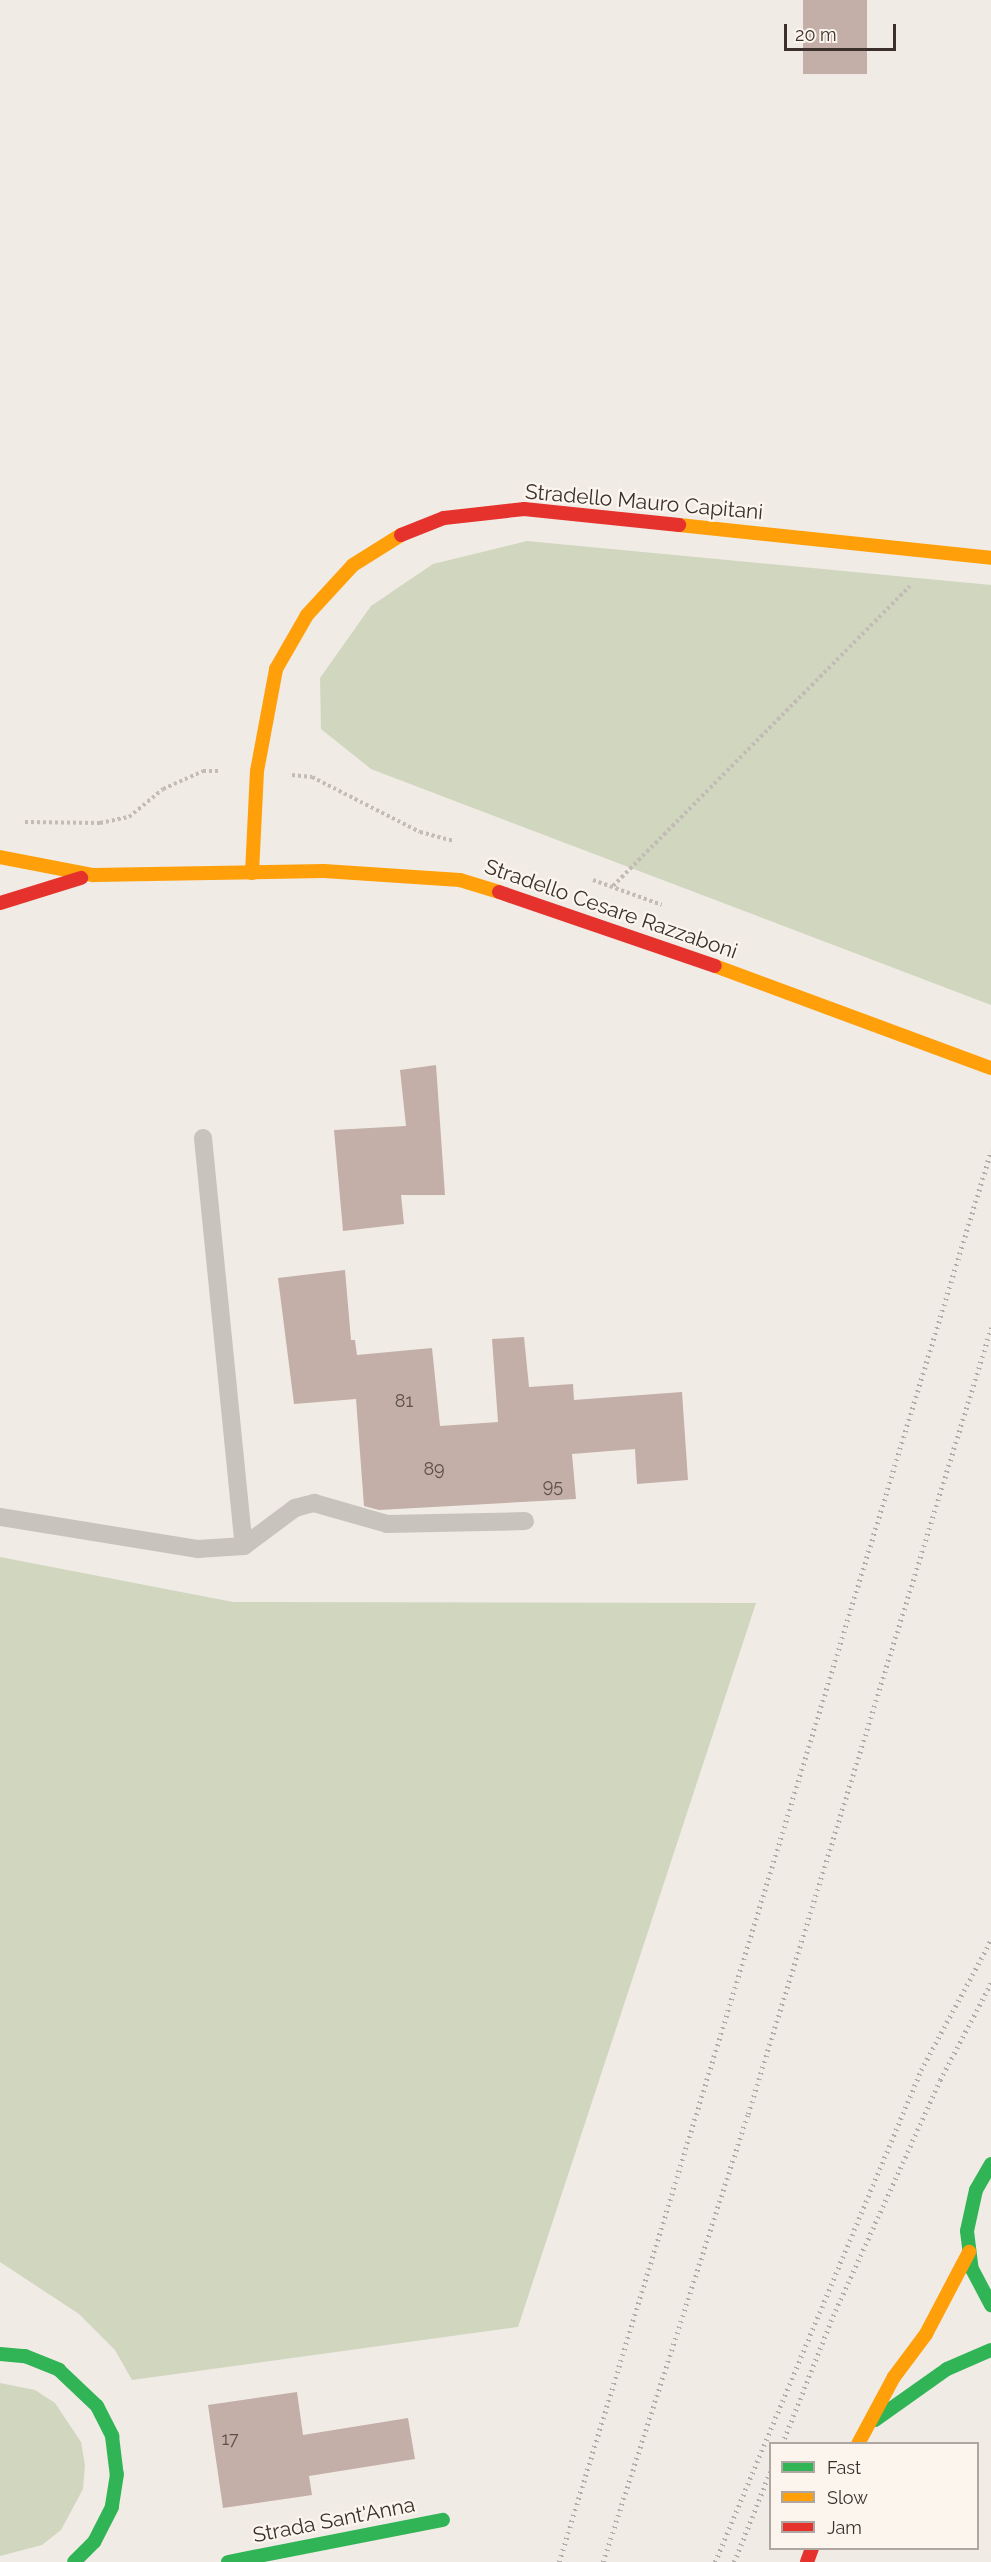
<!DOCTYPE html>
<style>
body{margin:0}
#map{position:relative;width:991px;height:2562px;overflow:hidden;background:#f0ebe5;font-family:Raleway,sans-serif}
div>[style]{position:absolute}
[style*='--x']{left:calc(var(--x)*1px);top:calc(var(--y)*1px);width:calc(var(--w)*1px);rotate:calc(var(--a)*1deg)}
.green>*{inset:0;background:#d1d6bf}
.building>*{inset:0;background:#c3afa7;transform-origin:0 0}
.path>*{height:4px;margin-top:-2px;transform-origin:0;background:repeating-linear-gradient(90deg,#c2bbb6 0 3px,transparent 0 6px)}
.lane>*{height:18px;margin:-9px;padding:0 9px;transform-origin:9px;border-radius:9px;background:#c9c3be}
.fast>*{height:14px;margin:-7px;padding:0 7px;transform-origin:7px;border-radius:7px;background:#30b455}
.slow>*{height:14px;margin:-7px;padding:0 7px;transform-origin:7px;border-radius:7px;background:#ff9f0a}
.jam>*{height:14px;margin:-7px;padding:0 7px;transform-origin:7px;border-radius:7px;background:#e5322d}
.rail>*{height:4.5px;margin-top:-2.25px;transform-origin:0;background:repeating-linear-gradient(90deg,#b1aca8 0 1.5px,transparent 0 6px)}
span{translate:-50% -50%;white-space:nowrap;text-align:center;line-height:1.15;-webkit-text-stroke:4.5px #fbf5ee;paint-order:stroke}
.number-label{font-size:18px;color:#5d504a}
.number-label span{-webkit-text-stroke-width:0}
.street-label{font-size:21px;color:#3b302b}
.legend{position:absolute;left:769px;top:2442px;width:210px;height:108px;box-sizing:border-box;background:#fbf5ee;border:2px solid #aea6a0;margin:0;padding:8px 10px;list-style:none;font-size:18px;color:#3b302b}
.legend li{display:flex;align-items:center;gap:12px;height:30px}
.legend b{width:30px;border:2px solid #aea6a0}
.scale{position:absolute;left:784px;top:24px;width:112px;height:27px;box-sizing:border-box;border:3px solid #3b302b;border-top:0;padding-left:8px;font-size:18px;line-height:21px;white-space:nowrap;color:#3b302b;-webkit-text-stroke:4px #fbf5ee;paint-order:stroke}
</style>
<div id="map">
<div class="green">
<div style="clip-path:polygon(527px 541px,991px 585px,991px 1005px,371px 769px,321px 729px,320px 678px,371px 606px,433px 564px)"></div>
<div style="clip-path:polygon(0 1557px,233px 1602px,756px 1603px,518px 2327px,132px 2380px,115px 2350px,79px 2314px,0 2262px)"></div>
<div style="clip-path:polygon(0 2383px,35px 2390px,55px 2403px,81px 2442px,85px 2465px,83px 2489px,61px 2530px,42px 2545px,0 2556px)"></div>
</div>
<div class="building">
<div style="left:803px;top:0;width:64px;height:74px"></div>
<div style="clip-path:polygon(436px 1065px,445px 1195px,401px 1195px,404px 1224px,343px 1231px,334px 1130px,406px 1126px,400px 1070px)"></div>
<div style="clip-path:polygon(345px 1270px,351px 1340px,355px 1340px,357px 1355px,432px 1348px,440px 1426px,498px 1422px,492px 1339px,524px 1337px,529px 1387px,573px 1384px,574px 1400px,682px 1392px,688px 1480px,637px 1484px,635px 1449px,572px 1454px,576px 1499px,379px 1510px,364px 1506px,356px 1399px,294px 1404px,278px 1278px)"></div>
<div style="clip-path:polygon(297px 2392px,303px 2435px,408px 2418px,415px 2459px,309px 2476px,312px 2495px,223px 2508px,208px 2405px)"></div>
</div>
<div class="path">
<div style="--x:292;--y:775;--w:20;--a:6"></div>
<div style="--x:312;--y:777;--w:121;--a:27"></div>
<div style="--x:420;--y:832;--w:34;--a:15"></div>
<div style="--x:25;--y:822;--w:75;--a:0.8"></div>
<div style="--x:100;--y:823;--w:30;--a:-12"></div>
<div style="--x:129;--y:817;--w:44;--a:-39.5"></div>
<div style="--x:163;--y:789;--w:44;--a:-24.2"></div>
<div style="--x:203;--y:771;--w:18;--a:0"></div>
<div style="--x:593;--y:880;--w:73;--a:19.9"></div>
<div style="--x:613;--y:886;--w:422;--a:-45.3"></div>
</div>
<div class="lane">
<div style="--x:203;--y:1138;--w:410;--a:84.3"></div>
<div style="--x:0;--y:1517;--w:201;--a:9.2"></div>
<div style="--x:198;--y:1549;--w:46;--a:-3.7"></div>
<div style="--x:244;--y:1546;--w:64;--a:-36.7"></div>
<div style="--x:295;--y:1508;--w:20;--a:-15"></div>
<div style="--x:314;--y:1503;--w:76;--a:16"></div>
<div style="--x:387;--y:1524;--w:138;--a:-1.2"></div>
</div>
<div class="fast">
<div style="--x:991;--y:2164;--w:30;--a:120"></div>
<div style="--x:976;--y:2190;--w:42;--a:102.4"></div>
<div style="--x:967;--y:2231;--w:38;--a:83"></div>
<div style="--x:972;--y:2269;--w:41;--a:62.2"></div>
<div style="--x:0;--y:2354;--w:25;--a:5"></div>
<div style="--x:25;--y:2356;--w:37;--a:22"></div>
<div style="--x:59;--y:2370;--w:52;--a:43.5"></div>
<div style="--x:97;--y:2406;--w:34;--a:63"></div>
<div style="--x:112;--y:2436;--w:38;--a:83"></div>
<div style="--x:117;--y:2474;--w:33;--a:99"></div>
<div style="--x:112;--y:2507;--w:39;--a:117"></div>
<div style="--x:94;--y:2542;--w:28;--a:135"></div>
<div style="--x:875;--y:2420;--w:88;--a:-35.3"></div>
<div style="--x:947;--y:2369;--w:48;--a:-23.4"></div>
<div style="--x:228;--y:2562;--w:219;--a:-11.1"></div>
</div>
<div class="slow">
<div style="--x:679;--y:525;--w:314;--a:6"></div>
<div style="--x:0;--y:857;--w:95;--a:11"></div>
<div style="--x:93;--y:875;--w:231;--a:-1"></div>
<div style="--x:324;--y:871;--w:136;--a:3.8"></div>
<div style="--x:460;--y:880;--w:41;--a:17.1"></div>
<div style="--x:252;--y:873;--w:102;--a:-87.2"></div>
<div style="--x:257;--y:771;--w:104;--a:-79.4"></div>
<div style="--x:276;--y:669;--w:62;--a:-60.1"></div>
<div style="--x:307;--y:615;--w:68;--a:-47.4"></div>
<div style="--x:353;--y:565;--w:57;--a:-32"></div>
<div style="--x:715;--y:966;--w:294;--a:20.3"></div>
<div style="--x:858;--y:2444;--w:76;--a:-61.8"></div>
<div style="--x:894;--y:2377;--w:54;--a:-53.3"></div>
<div style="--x:926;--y:2334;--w:93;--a:-62.3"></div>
</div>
<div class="jam">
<div style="--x:401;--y:535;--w:46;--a:-21.6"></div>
<div style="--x:444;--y:518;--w:81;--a:-6.4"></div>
<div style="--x:524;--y:509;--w:156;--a:5.9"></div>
<div style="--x:499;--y:892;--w:228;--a:18.9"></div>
<div style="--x:0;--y:903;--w:85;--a:-17.2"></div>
<div style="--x:807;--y:2562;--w:15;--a:-70"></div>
</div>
<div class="rail">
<div style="--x:782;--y:2444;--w:138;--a:-68.3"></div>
<div style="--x:833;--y:2316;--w:259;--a:-65.6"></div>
<div style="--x:940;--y:2080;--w:110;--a:-62.3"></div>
<div style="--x:559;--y:2562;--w:1476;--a:-72.98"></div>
<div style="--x:603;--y:2562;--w:471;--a:-72.1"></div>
<div style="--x:748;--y:2114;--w:823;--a:-72.82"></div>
<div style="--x:715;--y:2562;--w:533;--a:-67.28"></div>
<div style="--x:921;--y:2070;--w:148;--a:-61.7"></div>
<div style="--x:734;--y:2562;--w:97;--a:-68.2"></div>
</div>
<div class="number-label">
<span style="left:404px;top:1401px">81</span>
<span style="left:434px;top:1469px">89</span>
<span style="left:553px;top:1486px">95</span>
<span style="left:230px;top:2439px">17</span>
</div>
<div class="street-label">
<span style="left:644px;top:502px;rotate:5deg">Stradello Mauro Capitani</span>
<span style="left:611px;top:909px;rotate:19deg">Stradello Cesare Razzaboni</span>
<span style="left:334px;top:2520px;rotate:-11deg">Strada Sant'Anna</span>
</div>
<ul class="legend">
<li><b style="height:8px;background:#30b455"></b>Fast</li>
<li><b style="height:8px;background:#ff9f0a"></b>Slow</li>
<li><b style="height:8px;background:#e5322d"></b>Jam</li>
</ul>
<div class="scale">20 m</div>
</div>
